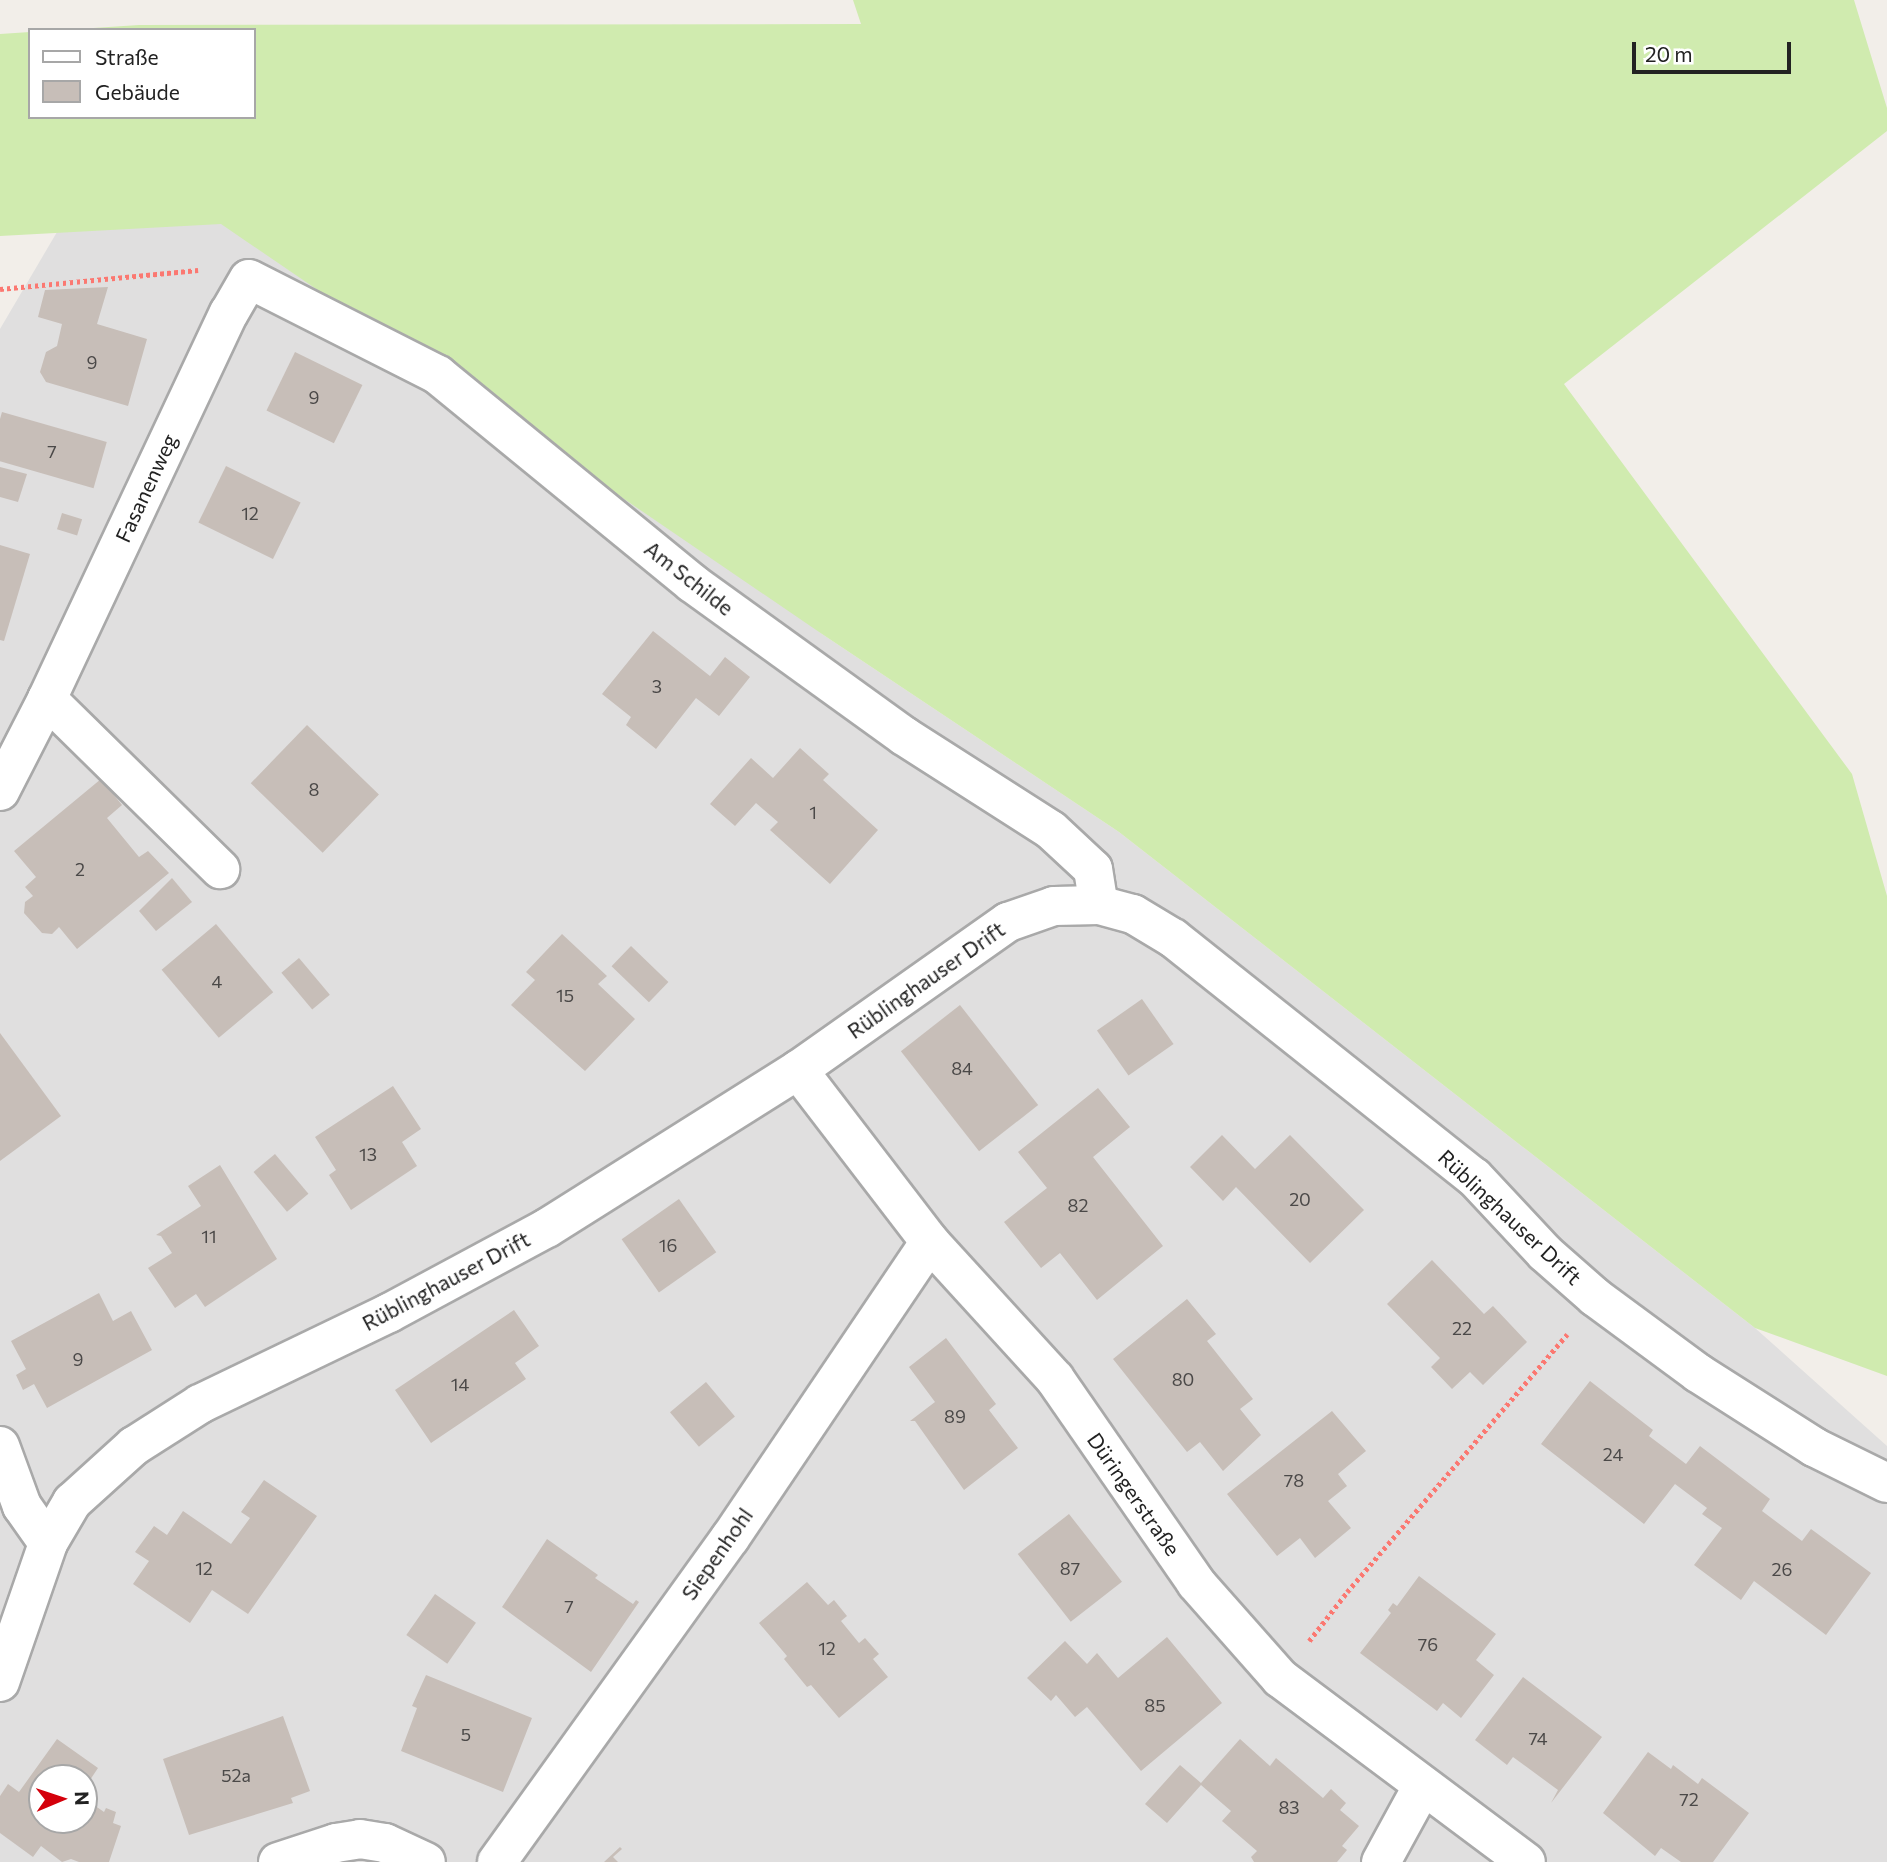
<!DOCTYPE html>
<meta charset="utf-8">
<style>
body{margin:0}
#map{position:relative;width:1887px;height:1862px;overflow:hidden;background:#f2eee9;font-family:Commissioner,sans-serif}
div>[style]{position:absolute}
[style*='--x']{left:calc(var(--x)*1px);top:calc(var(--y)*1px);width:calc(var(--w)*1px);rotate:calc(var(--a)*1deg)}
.residential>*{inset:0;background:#e0dfdf}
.grass>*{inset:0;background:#d0ebaf}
.building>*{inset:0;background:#c7beb8;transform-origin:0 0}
.path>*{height:4.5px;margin-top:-2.25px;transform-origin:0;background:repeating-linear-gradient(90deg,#fb7871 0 3.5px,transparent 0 7px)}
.roads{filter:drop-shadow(2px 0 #a9a9a9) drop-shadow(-2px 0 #a9a9a9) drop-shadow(0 2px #a9a9a9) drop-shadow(0 -2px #a9a9a9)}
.street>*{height:38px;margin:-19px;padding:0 19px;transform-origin:19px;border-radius:19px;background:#fff}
span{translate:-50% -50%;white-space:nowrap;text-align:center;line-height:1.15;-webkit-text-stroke:5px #fff;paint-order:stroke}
.number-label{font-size:18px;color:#4b4948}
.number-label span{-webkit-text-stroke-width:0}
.street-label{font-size:21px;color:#222}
.legend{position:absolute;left:28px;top:28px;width:228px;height:91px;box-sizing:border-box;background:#fff;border:2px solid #a7a7a7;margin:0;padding:9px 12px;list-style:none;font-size:21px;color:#222}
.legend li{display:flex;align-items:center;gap:14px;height:35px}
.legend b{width:35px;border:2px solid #a7a7a7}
.north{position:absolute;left:28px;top:1764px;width:70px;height:70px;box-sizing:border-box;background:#fff;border:2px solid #a7a7a7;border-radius:50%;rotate:88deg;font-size:19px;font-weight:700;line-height:28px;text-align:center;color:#222}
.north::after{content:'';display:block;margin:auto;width:24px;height:32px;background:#d4000b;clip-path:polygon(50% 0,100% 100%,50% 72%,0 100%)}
.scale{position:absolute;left:1632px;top:42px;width:159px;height:32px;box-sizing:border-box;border:4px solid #222;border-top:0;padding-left:9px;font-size:21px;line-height:24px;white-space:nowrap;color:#222;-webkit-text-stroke:5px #fff;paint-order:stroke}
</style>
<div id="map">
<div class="residential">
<div style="clip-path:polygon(evenodd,221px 223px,435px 313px,822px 634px,1119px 832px,1755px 1328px,1887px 1446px,1887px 1862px,0 1862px,0 329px,57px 232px,221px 223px,42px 1778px,84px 1778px,84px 1820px,42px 1820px,42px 1778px)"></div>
</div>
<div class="grass">
<div style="clip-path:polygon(853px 0,1854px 0,1887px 108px,1887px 131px,1564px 384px,1852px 774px,1887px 896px,1887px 1376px,1755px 1328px,1119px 832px,822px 634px,221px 224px,0 236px,0 34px,30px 32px,30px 117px,254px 117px,254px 30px,63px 30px,139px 25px,861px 24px)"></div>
</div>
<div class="building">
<div style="clip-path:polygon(108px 287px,97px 324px,147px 339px,128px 406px,46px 382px,40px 372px,46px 352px,57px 346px,62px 324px,38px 317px,45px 290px)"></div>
<div style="left:295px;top:352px;width:75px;height:65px;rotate:26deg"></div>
<div style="left:2px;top:412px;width:109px;height:48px;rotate:16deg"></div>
<div style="left:226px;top:466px;width:83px;height:63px;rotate:26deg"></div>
<div style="clip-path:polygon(0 467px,27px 474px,18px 502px,0 497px)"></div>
<div style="left:62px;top:513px;width:21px;height:17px;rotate:17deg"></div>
<div style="clip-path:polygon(0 545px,30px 554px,4px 641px,0 640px)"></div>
<div style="clip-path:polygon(653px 631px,710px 676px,725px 657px,750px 677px,719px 716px,696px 698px,656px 749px,626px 725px,631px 717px,602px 694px)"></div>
<div style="left:307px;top:725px;width:100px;height:81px;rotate:44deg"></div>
<div style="clip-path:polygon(800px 748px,829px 774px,823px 780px,878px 830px,830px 884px,770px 830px,778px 822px,756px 803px,735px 826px,710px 804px,751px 758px,773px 778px)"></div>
<div style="clip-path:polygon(101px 779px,122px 805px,107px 818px,139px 857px,148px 851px,169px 873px,77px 949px,59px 927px,52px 934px,42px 933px,24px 913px,25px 902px,33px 896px,25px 887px,36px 877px,14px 851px)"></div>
<div style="clip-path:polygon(172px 878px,192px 902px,156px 931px,139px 911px)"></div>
<div style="left:216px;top:924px;width:89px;height:71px;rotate:50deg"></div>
<div style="clip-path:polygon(562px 934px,607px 976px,598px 984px,635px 1019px,585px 1071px,511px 1005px,535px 980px,526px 972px)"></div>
<div style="left:631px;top:946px;width:52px;height:28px;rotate:44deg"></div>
<div style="left:299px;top:958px;width:48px;height:23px;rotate:50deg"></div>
<div style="left:1142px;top:999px;width:55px;height:55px;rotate:55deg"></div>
<div style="left:960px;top:1005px;width:127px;height:75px;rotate:52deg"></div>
<div style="clip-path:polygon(0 1033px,61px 1116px,0 1161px)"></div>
<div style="clip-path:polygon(393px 1086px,421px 1129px,402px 1142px,417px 1166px,351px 1210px,329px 1175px,336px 1170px,315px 1137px)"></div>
<div style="clip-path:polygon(1098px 1088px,1130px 1127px,1093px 1157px,1163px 1246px,1097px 1300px,1060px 1253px,1041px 1268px,1004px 1222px,1047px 1188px,1018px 1152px)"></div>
<div style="clip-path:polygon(1222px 1135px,1255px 1169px,1290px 1135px,1364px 1210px,1310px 1263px,1236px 1187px,1223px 1201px,1190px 1167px)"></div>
<div style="left:275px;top:1154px;width:52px;height:28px;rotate:50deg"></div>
<div style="clip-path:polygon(220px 1165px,277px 1259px,205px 1307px,196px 1294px,175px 1308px,148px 1268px,172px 1253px,161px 1236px,156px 1235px,201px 1206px,188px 1186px)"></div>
<div style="left:679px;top:1199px;width:65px;height:70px;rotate:55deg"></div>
<div style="clip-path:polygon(1432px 1260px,1484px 1314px,1493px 1306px,1527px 1342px,1483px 1385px,1470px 1372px,1452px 1389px,1431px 1367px,1440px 1358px,1387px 1304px)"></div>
<div style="clip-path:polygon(99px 1293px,113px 1321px,131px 1311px,152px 1350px,47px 1408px,34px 1384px,23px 1390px,16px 1375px,26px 1369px,11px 1341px)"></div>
<div style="clip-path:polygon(1187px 1299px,1216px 1334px,1207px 1341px,1253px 1399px,1240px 1409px,1261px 1435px,1223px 1471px,1200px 1442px,1187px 1452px,1113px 1359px)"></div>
<div style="clip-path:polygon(514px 1310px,539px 1346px,515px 1363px,526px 1379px,431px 1443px,395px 1390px)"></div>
<div style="clip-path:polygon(946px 1338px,996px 1404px,989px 1410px,1018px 1448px,964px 1490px,915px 1421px,910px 1421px,935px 1402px,909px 1367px)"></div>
<div style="clip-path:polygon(1590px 1381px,1653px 1430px,1649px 1436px,1686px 1464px,1700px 1446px,1770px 1499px,1762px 1511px,1802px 1541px,1811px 1529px,1871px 1573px,1826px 1635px,1754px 1581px,1741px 1600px,1694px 1565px,1722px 1528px,1702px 1514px,1707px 1508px,1675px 1484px,1644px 1524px,1541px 1444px)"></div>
<div style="left:706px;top:1382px;width:45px;height:47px;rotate:50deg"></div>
<div style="clip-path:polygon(1332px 1411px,1366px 1451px,1338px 1474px,1347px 1486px,1328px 1501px,1351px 1528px,1315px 1558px,1300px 1538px,1277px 1556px,1227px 1494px)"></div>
<div style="clip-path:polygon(264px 1480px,317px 1516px,248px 1614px,212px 1590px,190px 1623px,133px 1584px,149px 1561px,135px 1552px,154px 1526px,167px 1535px,183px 1511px,231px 1544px,250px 1518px,241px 1512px)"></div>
<div style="left:1069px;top:1514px;width:86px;height:65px;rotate:52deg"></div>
<div style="clip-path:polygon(547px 1539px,598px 1575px,595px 1578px,633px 1604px,636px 1600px,639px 1602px,591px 1672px,502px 1607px)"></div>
<div style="clip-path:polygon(1419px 1576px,1496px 1634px,1476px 1660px,1494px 1675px,1461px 1718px,1443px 1703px,1437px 1711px,1360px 1653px,1391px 1613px,1388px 1610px,1393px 1603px,1397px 1606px)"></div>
<div style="clip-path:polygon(807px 1582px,828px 1605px,834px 1600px,847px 1616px,841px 1621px,859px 1643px,865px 1638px,879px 1654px,873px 1659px,888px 1677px,839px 1718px,811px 1685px,807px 1687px,784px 1659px,787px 1656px,759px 1623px)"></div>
<div style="left:435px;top:1594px;width:50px;height:50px;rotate:35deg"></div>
<div style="clip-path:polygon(1167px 1637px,1222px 1703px,1141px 1771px,1087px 1707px,1075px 1717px,1056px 1695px,1051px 1701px,1027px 1678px,1065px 1641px,1087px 1664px,1097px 1653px,1118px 1678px)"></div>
<div style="clip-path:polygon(426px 1675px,532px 1718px,503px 1792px,401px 1751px,417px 1708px,412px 1706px)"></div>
<div style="clip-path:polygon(1523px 1677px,1602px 1737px,1551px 1803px,1558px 1790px,1513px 1757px,1507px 1765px,1475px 1740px)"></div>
<div style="clip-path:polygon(283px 1716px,310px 1791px,291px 1798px,293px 1803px,189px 1835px,163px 1759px)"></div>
<div style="clip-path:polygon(57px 1739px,98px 1768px,84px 1789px,84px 1778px,42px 1778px,42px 1820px,84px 1820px,84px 1798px,104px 1812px,106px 1808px,116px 1812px,113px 1823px,121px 1826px,109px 1862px,79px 1862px,71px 1859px,62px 1862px,41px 1846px,33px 1857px,0 1833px,0 1796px,8px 1784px,19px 1792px)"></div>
<div style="clip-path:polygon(1240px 1739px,1270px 1766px,1276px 1758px,1323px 1798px,1331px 1789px,1346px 1803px,1340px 1810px,1359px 1826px,1342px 1846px,1347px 1850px,1337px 1862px,1254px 1862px,1251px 1857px,1257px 1851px,1222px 1821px,1231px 1811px,1201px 1785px,1167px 1823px,1145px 1804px,1180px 1765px,1201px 1783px)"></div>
<div style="clip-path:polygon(1648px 1752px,1671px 1769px,1673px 1765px,1698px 1784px,1702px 1778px,1749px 1813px,1713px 1862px,1681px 1862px,1661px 1848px,1655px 1856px,1603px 1813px)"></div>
<div style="clip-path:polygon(620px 1847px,622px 1849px,613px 1857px,618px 1862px,604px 1862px)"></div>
</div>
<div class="path">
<div style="--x:0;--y:289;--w:199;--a:-5.5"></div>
<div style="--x:1309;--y:1641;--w:62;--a:-52.2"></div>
<div style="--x:1347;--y:1592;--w:339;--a:-49.5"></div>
</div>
<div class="roads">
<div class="street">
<div style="--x:47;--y:699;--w:243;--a:44.5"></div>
<div style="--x:0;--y:791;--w:103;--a:-62.9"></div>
<div style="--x:47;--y:699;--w:427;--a:-64.8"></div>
<div style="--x:229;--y:313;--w:39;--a:-60"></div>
<div style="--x:249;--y:279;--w:212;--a:26.9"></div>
<div style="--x:438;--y:375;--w:328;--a:39.3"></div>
<div style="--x:692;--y:583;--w:261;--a:35.8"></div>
<div style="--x:904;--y:736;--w:174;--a:32.6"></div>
<div style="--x:1051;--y:830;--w:57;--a:42.9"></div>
<div style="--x:1093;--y:869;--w:36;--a:81"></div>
<div style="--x:798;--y:1070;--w:217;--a:52.5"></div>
<div style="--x:930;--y:1242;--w:185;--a:47.6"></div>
<div style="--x:1055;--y:1379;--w:248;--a:55.3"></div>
<div style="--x:1196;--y:1583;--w:127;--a:48.5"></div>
<div style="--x:1280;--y:1678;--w:307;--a:36.8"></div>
<div style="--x:0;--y:1446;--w:64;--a:69.9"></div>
<div style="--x:22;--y:1506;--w:45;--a:54.9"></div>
<div style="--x:0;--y:1682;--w:147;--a:-70.9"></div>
<div style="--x:48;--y:1543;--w:48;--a:-59.7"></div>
<div style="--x:72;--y:1502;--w:84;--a:-42.1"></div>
<div style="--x:134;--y:1446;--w:78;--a:-32.5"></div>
<div style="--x:200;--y:1404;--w:210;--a:-25.7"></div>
<div style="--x:389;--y:1313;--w:179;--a:-28.3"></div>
<div style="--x:547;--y:1228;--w:297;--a:-32.2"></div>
<div style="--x:798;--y:1070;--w:257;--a:-35.2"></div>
<div style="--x:1008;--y:922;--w:49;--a:-19.2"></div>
<div style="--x:1054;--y:906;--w:45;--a:-1.3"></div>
<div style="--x:1099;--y:905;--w:35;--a:15"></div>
<div style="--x:1133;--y:914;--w:47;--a:31"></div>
<div style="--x:1173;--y:938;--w:384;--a:38.5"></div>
<div style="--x:1474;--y:1177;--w:104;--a:46.9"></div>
<div style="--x:1545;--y:1253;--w:67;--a:41.3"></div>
<div style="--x:1595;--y:1297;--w:128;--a:36.4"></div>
<div style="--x:1698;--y:1373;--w:138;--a:32.5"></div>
<div style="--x:1814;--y:1447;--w:81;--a:26.3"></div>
<div style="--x:278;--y:1862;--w:61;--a:-18.1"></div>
<div style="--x:336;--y:1843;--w:24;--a:-9"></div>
<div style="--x:360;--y:1839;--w:25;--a:9"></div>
<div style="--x:385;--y:1843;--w:45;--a:24.9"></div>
<div style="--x:497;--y:1862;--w:399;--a:-54.3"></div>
<div style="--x:730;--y:1538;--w:357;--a:-56"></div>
<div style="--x:1381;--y:1862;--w:85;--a:-61.3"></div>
</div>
</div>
<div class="number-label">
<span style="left:92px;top:362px">9</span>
<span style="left:314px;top:397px">9</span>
<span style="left:52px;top:451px">7</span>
<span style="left:250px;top:513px">12</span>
<span style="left:657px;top:686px">3</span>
<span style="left:314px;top:789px">8</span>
<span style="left:813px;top:812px">1</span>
<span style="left:80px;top:869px">2</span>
<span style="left:217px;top:981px">4</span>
<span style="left:565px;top:995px">15</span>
<span style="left:962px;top:1068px">84</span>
<span style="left:368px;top:1154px">13</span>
<span style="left:1300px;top:1199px">20</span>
<span style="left:1078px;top:1205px">82</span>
<span style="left:209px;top:1236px">11</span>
<span style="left:668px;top:1245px">16</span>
<span style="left:1462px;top:1328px">22</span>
<span style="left:78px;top:1359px">9</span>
<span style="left:1183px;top:1379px">80</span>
<span style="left:460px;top:1384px">14</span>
<span style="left:955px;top:1416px">89</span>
<span style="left:1613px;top:1454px">24</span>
<span style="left:1294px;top:1480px">78</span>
<span style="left:204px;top:1568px">12</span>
<span style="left:1070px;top:1568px">87</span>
<span style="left:1782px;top:1569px">26</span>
<span style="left:569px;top:1606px">7</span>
<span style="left:1428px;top:1644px">76</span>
<span style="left:827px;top:1648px">12</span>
<span style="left:1155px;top:1705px">85</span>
<span style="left:466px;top:1734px">5</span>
<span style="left:1538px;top:1738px">74</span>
<span style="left:236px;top:1775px">52a</span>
<span style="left:1689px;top:1799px">72</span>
<span style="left:1289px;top:1807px">83</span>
</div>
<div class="street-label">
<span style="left:146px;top:488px;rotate:-65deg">Fasanenweg</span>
<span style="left:689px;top:578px;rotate:38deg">Am Schilde</span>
<span style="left:926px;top:980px;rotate:-35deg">Rüblinghauser Drift</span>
<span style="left:1510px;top:1217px;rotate:43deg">Rüblinghauser Drift</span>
<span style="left:446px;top:1281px;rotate:-28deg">Rüblinghauser Drift</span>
<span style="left:1134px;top:1494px;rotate:55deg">Düringerstraße</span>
<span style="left:717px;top:1554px;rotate:-55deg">Siepenhohl</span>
</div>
<ul class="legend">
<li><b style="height:9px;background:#fff"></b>Straße</li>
<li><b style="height:19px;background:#c7beb8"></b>Gebäude</li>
</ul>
<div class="north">N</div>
<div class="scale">20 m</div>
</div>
